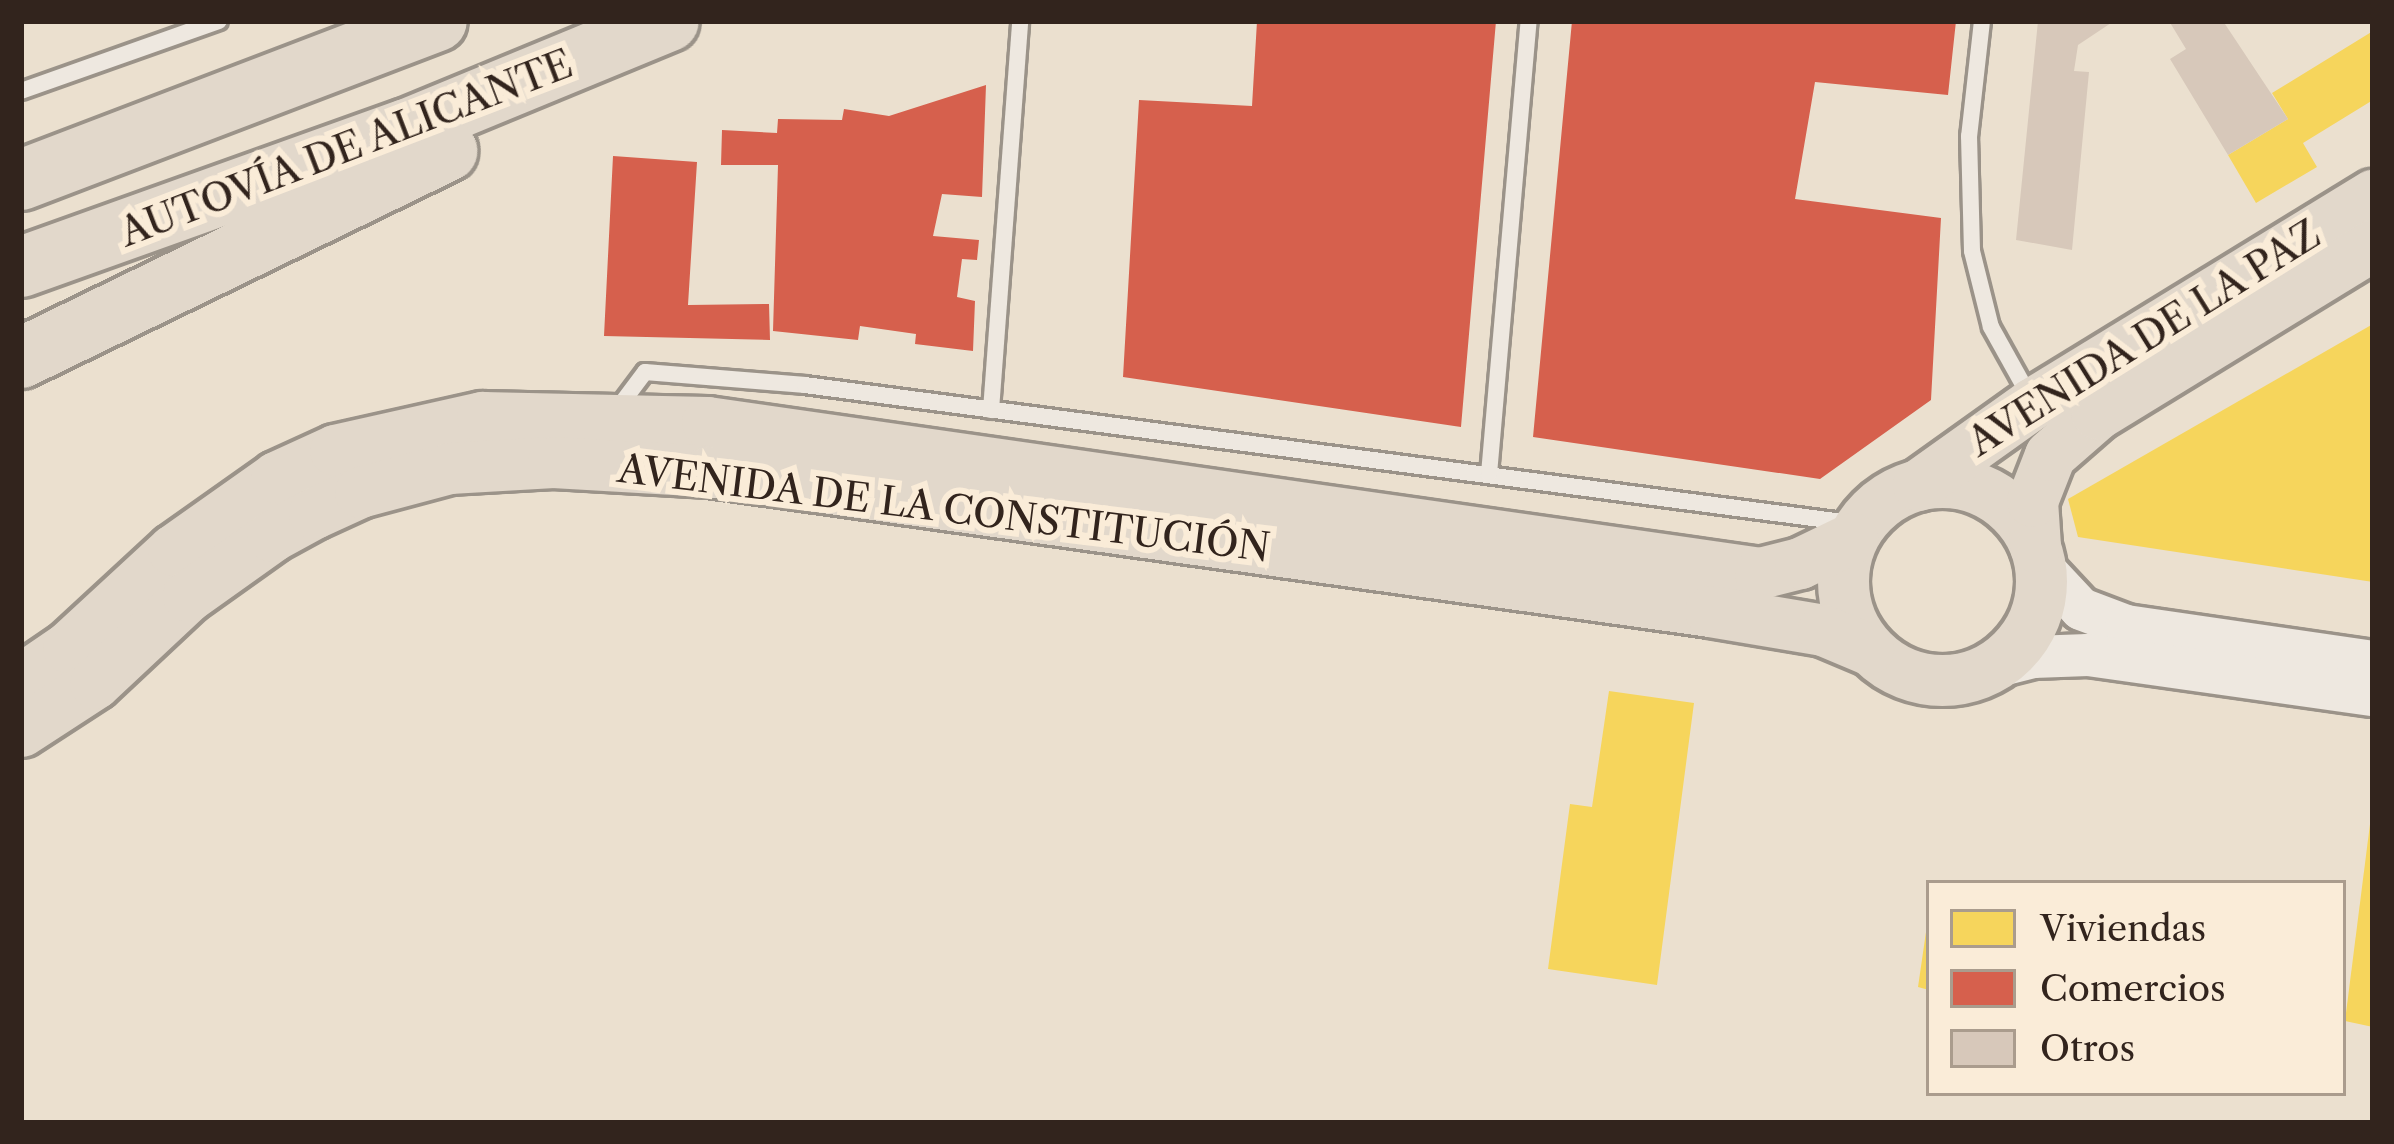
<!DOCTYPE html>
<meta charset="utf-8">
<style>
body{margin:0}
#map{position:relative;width:2394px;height:1144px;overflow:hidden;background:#ebe0cf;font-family:"Libre Caslon Text",serif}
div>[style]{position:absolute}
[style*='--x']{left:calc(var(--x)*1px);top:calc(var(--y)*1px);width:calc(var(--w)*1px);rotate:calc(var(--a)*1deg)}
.homes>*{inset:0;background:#f6d55c}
.shops>*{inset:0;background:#d6604d}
.building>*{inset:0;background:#d7c8ba}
.roads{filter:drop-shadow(3px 0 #9b9389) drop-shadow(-3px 0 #9b9389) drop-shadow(0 3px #9b9389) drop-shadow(0 -3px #9b9389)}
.service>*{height:16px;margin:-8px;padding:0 8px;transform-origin:8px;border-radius:8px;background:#eee8e0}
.tertiary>*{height:42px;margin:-21px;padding:0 21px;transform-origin:21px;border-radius:21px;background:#eee8e0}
.primary>*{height:51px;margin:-25.5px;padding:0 25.5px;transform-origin:25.5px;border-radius:25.5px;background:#e2d8cb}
.primary>.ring{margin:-25.5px;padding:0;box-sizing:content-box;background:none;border:51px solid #e2d8cb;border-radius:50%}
.motorway>*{height:60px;margin:-30px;padding:0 30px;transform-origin:30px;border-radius:30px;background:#e2d8cb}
span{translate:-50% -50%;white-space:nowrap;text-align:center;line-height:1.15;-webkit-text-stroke:12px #faecd8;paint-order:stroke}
.street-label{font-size:39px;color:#32241d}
.frame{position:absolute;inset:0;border:24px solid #32241d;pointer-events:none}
.legend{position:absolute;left:1926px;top:880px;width:420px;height:216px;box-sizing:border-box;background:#faecd8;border:3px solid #aa9c8d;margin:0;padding:15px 21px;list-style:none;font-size:36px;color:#32241d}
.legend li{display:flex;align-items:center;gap:24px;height:60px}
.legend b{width:60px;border:3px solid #aa9c8d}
</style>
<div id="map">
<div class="homes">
<div style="clip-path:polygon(2373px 31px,2373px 100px,2303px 143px,2317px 167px,2256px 203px,2228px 155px,2288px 119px,2272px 93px)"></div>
<div style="clip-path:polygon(2373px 324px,2373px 582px,2078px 537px,2068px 499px)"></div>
<div style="clip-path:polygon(1609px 691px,1694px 703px,1657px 985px,1548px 969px,1570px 804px,1592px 807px)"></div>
<div style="clip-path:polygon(2370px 824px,2373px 824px,2373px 1027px,2345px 1021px)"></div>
<div style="clip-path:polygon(1926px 932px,1929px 932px,1929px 990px,1918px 987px)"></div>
</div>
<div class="shops">
<div style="clip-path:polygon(1257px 21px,1496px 21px,1461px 427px,1123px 377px,1139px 100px,1252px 106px)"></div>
<div style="clip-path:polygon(1572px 21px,1956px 21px,1948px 95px,1815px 82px,1795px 199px,1941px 218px,1931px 400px,1820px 479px,1533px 437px)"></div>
<div style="clip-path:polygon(986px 85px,982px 197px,942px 194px,933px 236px,979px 240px,977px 260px,962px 259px,957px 297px,975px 301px,973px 351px,915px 344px,916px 334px,860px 326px,858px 340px,773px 331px,778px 165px,721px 165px,722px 130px,777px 133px,778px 119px,842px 120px,844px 109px,889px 116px)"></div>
<div style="clip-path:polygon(613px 156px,697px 162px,688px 305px,769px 304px,770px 340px,604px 336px)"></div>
</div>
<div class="building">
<div style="clip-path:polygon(2038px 21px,2114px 21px,2078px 45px,2074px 71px,2089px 72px,2072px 250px,2016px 240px)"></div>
<div style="clip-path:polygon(2169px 21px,2223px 21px,2288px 119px,2228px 155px,2170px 59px,2186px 49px)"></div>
</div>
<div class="roads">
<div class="service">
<div style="--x:1982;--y:21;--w:116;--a:96.4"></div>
<div style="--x:1969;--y:136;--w:115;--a:88.5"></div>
<div style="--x:1972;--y:251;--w:78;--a:76"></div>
<div style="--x:1991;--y:327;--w:80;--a:60.9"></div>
<div style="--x:21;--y:91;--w:210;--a:-19.5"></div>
<div style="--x:991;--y:410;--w:390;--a:-85.7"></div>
<div style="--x:615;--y:412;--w:50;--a:-53.1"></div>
<div style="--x:645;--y:372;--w:161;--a:4.6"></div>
<div style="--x:805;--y:385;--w:1054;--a:7.52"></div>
<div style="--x:1489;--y:474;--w:455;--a:-85"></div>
</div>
<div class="tertiary">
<div style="--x:2038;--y:563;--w:63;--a:46.9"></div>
<div style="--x:2081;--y:609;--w:48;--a:20.7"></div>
<div style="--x:2126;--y:626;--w:250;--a:8.3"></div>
<div style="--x:1993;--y:667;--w:41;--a:-14"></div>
<div style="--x:2033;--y:657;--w:55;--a:-2.1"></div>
<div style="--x:2088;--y:655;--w:288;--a:8"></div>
</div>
<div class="primary">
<div class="ring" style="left:1843px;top:482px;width:147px;height:147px"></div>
<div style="--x:1918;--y:485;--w:141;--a:-35.5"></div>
<div style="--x:2033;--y:403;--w:399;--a:-31.5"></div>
<div style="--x:2035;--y:546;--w:45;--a:-93.8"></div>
<div style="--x:2032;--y:501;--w:49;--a:-68.6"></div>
<div style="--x:2050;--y:455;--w:62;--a:-41.1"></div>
<div style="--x:2097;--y:414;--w:324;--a:-31.5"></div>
<div style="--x:21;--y:679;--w:57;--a:-34.2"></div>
<div style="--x:68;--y:647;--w:143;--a:-42.7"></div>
<div style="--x:173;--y:550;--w:126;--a:-35.3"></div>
<div style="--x:276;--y:477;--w:65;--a:-24.6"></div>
<div style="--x:335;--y:450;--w:151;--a:-12.7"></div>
<div style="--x:482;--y:417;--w:225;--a:1.3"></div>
<div style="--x:707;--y:422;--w:1064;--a:8.16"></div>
<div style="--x:1760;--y:573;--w:41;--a:-14"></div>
<div style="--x:1800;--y:563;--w:58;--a:-25.7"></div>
<div style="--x:21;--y:731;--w:88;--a:-33"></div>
<div style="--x:95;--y:683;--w:127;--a:-43.1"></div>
<div style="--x:188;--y:596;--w:103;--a:-35.5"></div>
<div style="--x:272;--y:536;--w:48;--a:-28.7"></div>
<div style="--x:314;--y:513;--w:51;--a:-24.5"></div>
<div style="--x:360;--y:492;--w:92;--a:-15.1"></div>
<div style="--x:449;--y:468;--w:104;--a:-3.3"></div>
<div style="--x:553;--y:462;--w:156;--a:3.3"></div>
<div style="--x:709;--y:471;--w:1011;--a:7.96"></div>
<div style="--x:1710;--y:611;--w:115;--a:9.5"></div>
<div style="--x:1823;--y:630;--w:49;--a:22.9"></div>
</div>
<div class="motorway">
<div style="--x:21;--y:180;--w:445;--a:-20.9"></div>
<div style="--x:21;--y:267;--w:410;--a:-19.7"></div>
<div style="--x:407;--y:129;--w:283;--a:-22.4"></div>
<div style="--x:21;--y:358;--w:474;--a:-25.9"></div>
</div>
</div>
<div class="street-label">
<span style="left:346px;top:148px;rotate:-21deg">AUTOVÍA DE ALICANTE</span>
<span style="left:2144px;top:338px;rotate:-32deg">AVENIDA DE LA PAZ</span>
<span style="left:944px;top:508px;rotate:7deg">AVENIDA DE LA CONSTITUCIÓN</span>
</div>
<div class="frame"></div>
<ul class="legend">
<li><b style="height:33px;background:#f6d55c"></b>Viviendas</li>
<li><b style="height:33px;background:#d6604d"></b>Comercios</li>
<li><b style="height:33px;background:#d7c8ba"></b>Otros</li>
</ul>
</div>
